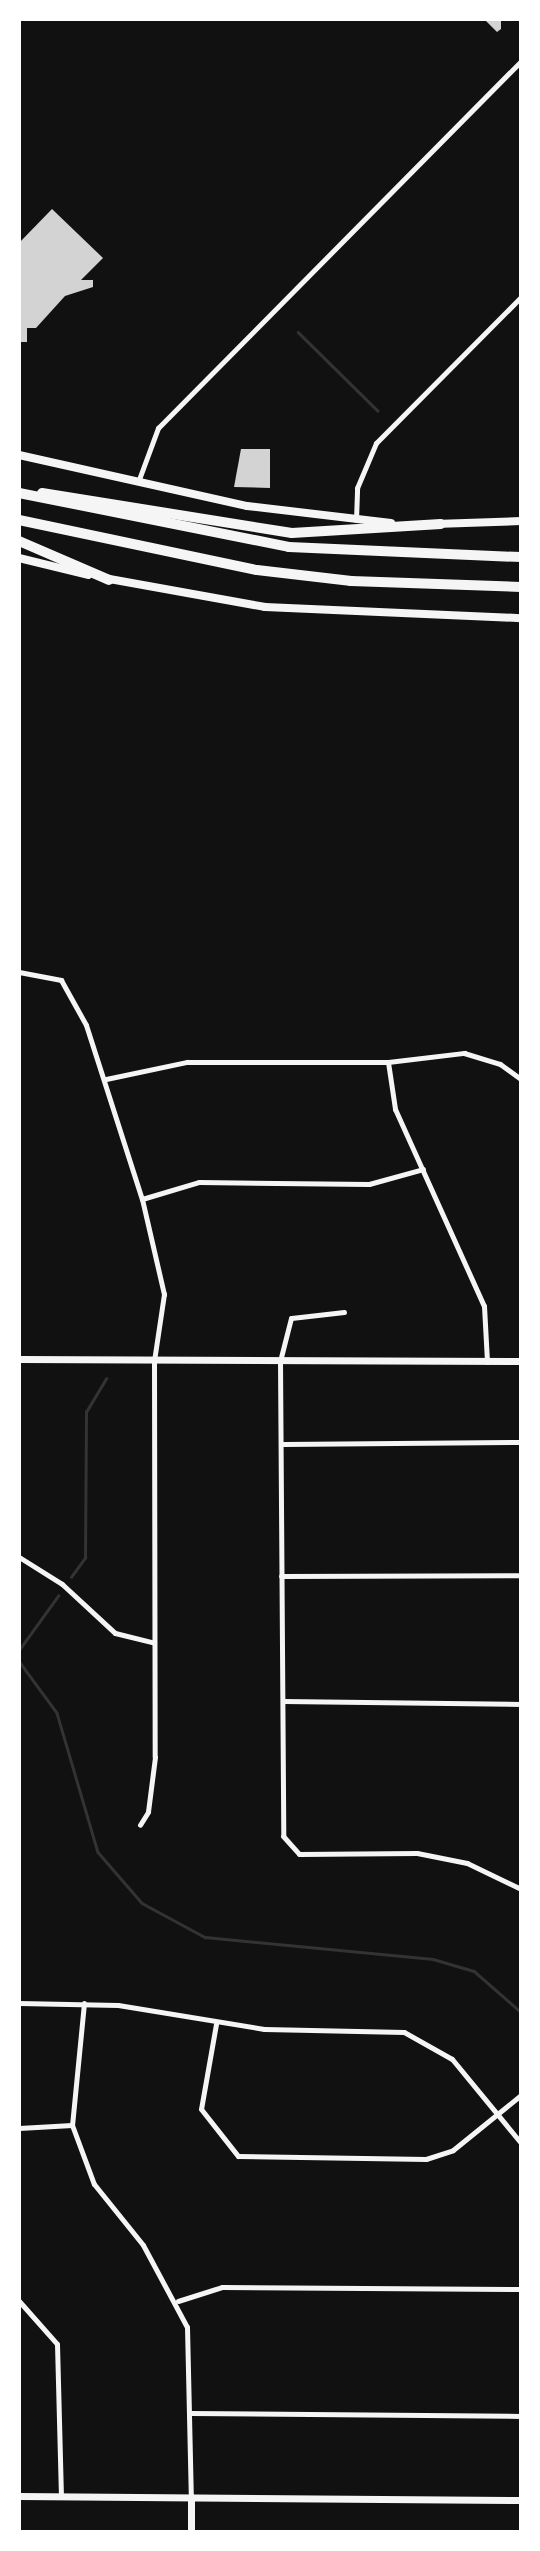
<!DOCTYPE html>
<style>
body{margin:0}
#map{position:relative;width:540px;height:2551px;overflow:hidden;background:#111;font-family:Barlow,sans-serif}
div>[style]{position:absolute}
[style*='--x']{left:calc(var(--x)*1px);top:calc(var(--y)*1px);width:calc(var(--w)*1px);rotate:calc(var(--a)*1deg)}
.stream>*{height:2.5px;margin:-1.25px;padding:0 1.25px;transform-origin:1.25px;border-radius:1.25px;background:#333}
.building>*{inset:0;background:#d3d3d3}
.minor>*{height:5px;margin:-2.5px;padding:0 2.5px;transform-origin:2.5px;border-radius:2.5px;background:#f5f5f5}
.tertiary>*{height:7px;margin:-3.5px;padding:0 3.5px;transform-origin:3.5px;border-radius:3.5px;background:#f5f5f5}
.secondary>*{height:8px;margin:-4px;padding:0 4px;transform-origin:4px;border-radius:4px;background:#f5f5f5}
.motorway>*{height:10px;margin:-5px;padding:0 5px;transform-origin:5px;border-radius:5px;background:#f5f5f5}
span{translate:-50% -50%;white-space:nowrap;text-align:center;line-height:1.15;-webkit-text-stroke:7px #fff;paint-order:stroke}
.frame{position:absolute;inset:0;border:21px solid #fff;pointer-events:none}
</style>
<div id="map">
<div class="stream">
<div style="--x:298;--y:332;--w:112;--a:44.6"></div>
<div style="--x:71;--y:1577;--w:24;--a:-54"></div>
<div style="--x:85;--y:1558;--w:146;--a:-89.6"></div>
<div style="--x:86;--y:1412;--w:39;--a:-59"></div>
<div style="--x:19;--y:1650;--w:67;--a:-54.2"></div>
<div style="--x:19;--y:1661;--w:64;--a:53.8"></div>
<div style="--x:57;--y:1713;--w:145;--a:73.6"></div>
<div style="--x:98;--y:1852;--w:67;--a:49.2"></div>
<div style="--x:142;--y:1903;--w:72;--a:28.4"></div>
<div style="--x:205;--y:1937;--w:229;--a:5.5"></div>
<div style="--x:433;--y:1959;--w:43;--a:16.3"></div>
<div style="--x:474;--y:1971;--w:62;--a:41.1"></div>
</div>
<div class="building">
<div style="clip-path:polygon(484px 19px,501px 19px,501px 29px,497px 32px)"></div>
<div style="clip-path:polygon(52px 209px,103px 258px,81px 280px,93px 280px,93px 287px,65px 296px,36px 328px,27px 328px,27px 342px,19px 342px,19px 243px)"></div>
<div style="clip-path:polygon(241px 449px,270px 449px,270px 488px,234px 487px)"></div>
</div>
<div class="minor">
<div style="--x:138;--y:482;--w:58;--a:-69.7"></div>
<div style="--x:158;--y:428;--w:516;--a:-45.31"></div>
<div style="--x:356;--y:520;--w:32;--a:-88"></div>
<div style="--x:357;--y:488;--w:49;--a:-67.1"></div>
<div style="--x:376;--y:443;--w:206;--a:-45.2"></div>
<div style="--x:19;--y:972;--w:43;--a:10.8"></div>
<div style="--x:61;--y:980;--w:51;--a:60.9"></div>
<div style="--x:86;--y:1025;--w:183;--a:72.2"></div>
<div style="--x:142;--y:1199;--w:98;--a:77"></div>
<div style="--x:164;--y:1294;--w:68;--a:98.5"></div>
<div style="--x:154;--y:1361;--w:396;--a:89.9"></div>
<div style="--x:155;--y:1757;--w:55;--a:97.3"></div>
<div style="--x:148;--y:1812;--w:15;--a:122"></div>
<div style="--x:388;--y:1062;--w:48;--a:81.5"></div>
<div style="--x:395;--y:1109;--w:216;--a:65.7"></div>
<div style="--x:484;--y:1306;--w:56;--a:86.9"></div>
<div style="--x:106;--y:1079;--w:83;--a:-11.9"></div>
<div style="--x:187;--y:1062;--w:201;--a:0"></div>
<div style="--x:388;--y:1062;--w:77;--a:-6.8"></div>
<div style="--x:464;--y:1053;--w:38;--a:17"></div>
<div style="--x:500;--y:1064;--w:26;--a:36"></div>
<div style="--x:142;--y:1199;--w:59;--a:-16.6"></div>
<div style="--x:199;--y:1182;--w:170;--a:0.7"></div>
<div style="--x:369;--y:1184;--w:56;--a:-15.5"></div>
<div style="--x:344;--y:1312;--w:53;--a:173.5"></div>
<div style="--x:291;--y:1318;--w:44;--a:104.3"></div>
<div style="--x:280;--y:1361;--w:475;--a:89.6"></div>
<div style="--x:283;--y:1836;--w:24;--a:48"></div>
<div style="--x:299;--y:1854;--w:118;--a:-0.5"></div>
<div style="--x:417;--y:1853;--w:51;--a:11.3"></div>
<div style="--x:467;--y:1863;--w:60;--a:25.7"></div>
<div style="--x:283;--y:1444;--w:238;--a:-0.5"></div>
<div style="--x:19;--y:1557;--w:51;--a:32.1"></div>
<div style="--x:62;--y:1584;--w:72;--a:42.8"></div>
<div style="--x:115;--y:1633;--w:38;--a:14"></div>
<div style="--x:281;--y:1576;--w:240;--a:-0.2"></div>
<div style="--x:283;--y:1701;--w:238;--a:0.7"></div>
<div style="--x:19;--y:2003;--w:99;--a:1.2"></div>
<div style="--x:118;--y:2005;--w:148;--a:9.3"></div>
<div style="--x:264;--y:2029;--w:140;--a:1.2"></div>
<div style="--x:404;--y:2032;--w:55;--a:29.4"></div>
<div style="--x:452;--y:2059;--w:109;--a:50.6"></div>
<div style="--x:84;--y:2003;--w:123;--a:95.6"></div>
<div style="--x:72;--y:2125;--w:63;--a:69.6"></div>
<div style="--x:94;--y:2184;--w:78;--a:51.2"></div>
<div style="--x:143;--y:2245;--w:93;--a:61.8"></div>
<div style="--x:187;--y:2327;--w:170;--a:88.7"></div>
<div style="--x:216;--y:2024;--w:86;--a:100"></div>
<div style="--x:201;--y:2109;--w:60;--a:51.8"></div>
<div style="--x:238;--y:2156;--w:188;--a:0.9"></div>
<div style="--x:426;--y:2159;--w:28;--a:-18"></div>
<div style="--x:453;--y:2150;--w:87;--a:-39"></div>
<div style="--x:19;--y:2128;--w:53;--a:-3.2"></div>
<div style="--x:19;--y:2301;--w:57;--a:48.5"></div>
<div style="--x:57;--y:2344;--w:152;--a:88.5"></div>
<div style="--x:178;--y:2301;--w:46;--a:-17.7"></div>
<div style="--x:222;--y:2287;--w:299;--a:0.4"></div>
<div style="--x:190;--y:2413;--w:331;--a:0.5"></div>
</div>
<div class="tertiary">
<div style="--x:19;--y:1359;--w:502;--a:0.23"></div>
<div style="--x:19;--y:2496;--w:502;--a:0.46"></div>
<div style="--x:191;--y:2532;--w:35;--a:-90"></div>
</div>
<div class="secondary">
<div style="--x:19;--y:455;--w:234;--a:12.6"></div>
<div style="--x:247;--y:506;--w:145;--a:6.7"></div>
<div style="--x:435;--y:524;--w:86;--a:-2"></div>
<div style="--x:19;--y:558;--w:71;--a:13.8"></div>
<div style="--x:104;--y:578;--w:164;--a:10.2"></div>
<div style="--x:265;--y:607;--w:256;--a:2.5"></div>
</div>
<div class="motorway">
<div style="--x:19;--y:493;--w:275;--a:11.3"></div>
<div style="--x:289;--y:547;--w:232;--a:2.5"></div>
<div style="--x:42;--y:493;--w:253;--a:9.1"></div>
<div style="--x:292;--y:533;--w:149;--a:-3.5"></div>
<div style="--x:19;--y:520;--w:243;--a:11.9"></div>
<div style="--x:257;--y:570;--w:95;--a:6.7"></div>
<div style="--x:351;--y:581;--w:170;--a:2"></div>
<div style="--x:19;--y:541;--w:98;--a:23.4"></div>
</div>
<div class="frame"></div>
</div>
